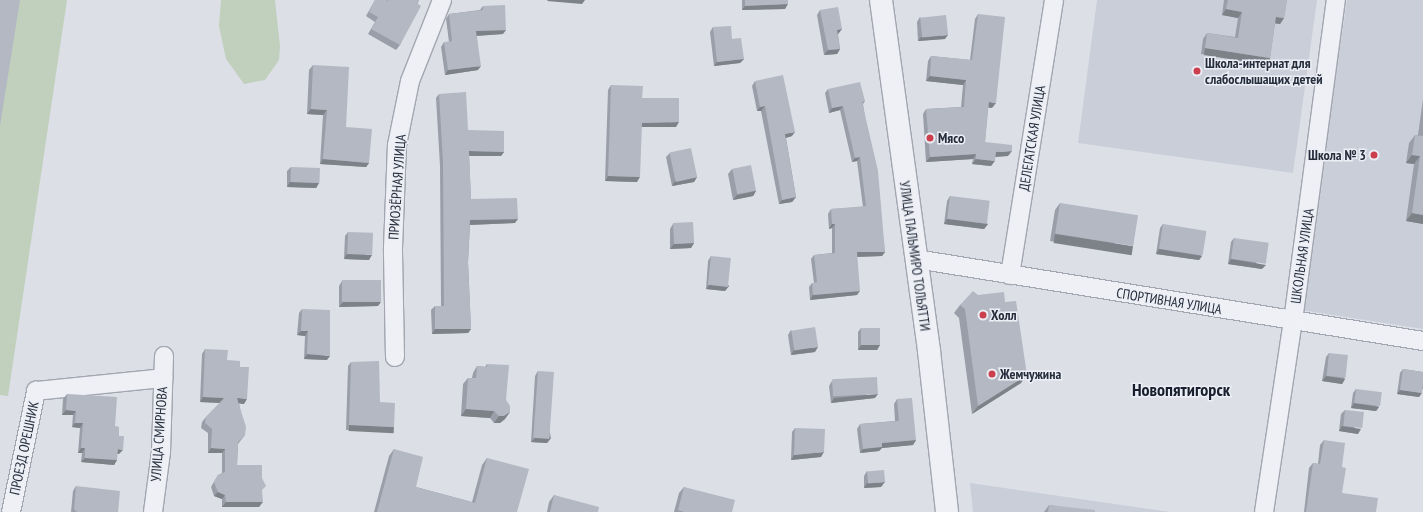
<!DOCTYPE html>
<meta charset="utf-8">
<style>
body{margin:0}
#map{position:relative;width:1423px;height:512px;overflow:hidden;background:#dcdfe6;font-family:"PT Sans Narrow",sans-serif}
div>[style]{position:absolute}
[style*='--x']{left:calc(var(--x)*1px);top:calc(var(--y)*1px);width:calc(var(--w)*1px);rotate:calc(var(--a)*1deg)}
.built>*{inset:0;background:#caced8}
.green>*{inset:0;background:#c1d0bd}
.roads{filter:drop-shadow(1px 0 #a2a6b0) drop-shadow(-1px 0 #a2a6b0) drop-shadow(0 1px #a2a6b0) drop-shadow(0 -1px #a2a6b0)}
.minor>*{height:18px;margin:-9px;padding:0 9px;transform-origin:9px;border-radius:9px;background:#eff0f5}
.tertiary>*{height:22px;margin:-11px;padding:0 11px;transform-origin:11px;border-radius:11px;background:#eff0f5}
.wall>*{inset:0;background:#9a9ea8}
.shaded-wall>*{inset:0;background:#7d8188;transform-origin:0 0}
.building>*{inset:0;background:#b3b8c3;transform-origin:0 0}
.dots>*{width:11px;height:11px;translate:-50% -50%;box-sizing:border-box;border:2px solid #ebeef4;border-radius:50%}
span{translate:-50% -50%;white-space:nowrap;text-align:center;line-height:1.15;-webkit-text-stroke:3px #ebeef4;paint-order:stroke}
.poi-label{font-size:14px;color:#262d3c;font-weight:700}
.left{translate:0 -50%;text-align:left}
.right{translate:-100% -50%;text-align:right}
.street-label{font-size:14px;color:#262d3c}
.district-label{font-size:18px;color:#181e2d;font-weight:700}
</style>
<div id="map">
<div class="built">
<div style="clip-path:polygon(1097px 0,1317px 0,1293px 173px,1078px 143px)"></div>
<div style="clip-path:polygon(1347px 0,1423px 0,1423px 329px,1301px 310px)"></div>
<div style="clip-path:polygon(970px 483px,1170px 512px,973px 512px)"></div>
</div>
<div class="green">
<div style="clip-path:polygon(0 0,67px 0,8px 396px,0 395px)"></div>
<div style="clip-path:polygon(221px 0,275px 0,280px 46px,279px 60px,265px 80px,244px 84px,226px 59px,219px 26px)"></div>
</div>
<div class="roads">
<div class="minor">
<div style="--x:916;--y:259;--w:514;--a:9.19"></div>
<div style="--x:1010;--y:275;--w:278;--a:-80.9"></div>
<div style="--x:395;--y:357;--w:109;--a:-91.1"></div>
<div style="--x:393;--y:248;--w:103;--a:-87.8"></div>
<div style="--x:397;--y:145;--w:65;--a:-78.5"></div>
<div style="--x:410;--y:81;--w:87;--a:-68.4"></div>
<div style="--x:11;--y:512;--w:124;--a:-78.3"></div>
<div style="--x:36;--y:391;--w:128;--a:-5.8"></div>
<div style="--x:153;--y:512;--w:61;--a:-82.4"></div>
<div style="--x:161;--y:452;--w:96;--a:-88.2"></div>
<div style="--x:1264;--y:512;--w:193;--a:-81.4"></div>
<div style="--x:1293;--y:321;--w:324;--a:-82.4"></div>
</div>
<div class="tertiary">
<div style="--x:881;--y:0;--w:354;--a:82.2"></div>
<div style="--x:929;--y:351;--w:162;--a:83.6"></div>
</div>
</div>
<div class="wall">
<div style="clip-path:polygon(375px 0,419px 0,400px 45px,396px 50px,368px 34px,375px 22px,366px 16px)"></div>
<div style="clip-path:polygon(742px 0,788px 0,785px 9px,742px 10px)"></div>
<div style="clip-path:polygon(1224px 0,1287px 0,1284px 18px,1280px 24px,1275px 23px,1270px 58px,1265px 64px,1201px 54px,1203px 39px,1207px 33px,1235px 37px,1238px 18px,1222px 15px)"></div>
<div style="clip-path:polygon(483px 6px,503px 34px,477px 36px,478px 70px,445px 75px,441px 47px,444px 42px,449px 42px,446px 19px,449px 14px,480px 10px)"></div>
<div style="clip-path:polygon(820px 10px,842px 29px,838px 34px,840px 49px,837px 54px,824px 55px,817px 15px)"></div>
<div style="clip-path:polygon(978px 14px,992px 108px,988px 107px,985px 142px,1008px 156px,995px 157px,991px 166px,972px 164px,973px 159px,926px 162px,923px 114px,926px 109px,961px 107px,963px 85px,926px 81px,928px 61px,931px 56px,970px 60px,975px 19px)"></div>
<div style="clip-path:polygon(920px 17px,945px 39px,918px 41px,917px 22px)"></div>
<div style="clip-path:polygon(713px 27px,732px 39px,744px 59px,740px 63px,714px 66px,710px 32px)"></div>
<div style="clip-path:polygon(313px 65px,346px 127px,369px 163px,366px 167px,320px 164px,323px 115px,307px 114px,309px 70px)"></div>
<div style="clip-path:polygon(755px 81px,792px 136px,786px 138px,796px 197px,792px 202px,779px 204px,761px 111px,757px 111px,752px 86px)"></div>
<div style="clip-path:polygon(611px 85px,642px 98px,676px 127px,641px 127px,637px 182px,605px 181px,608px 90px)"></div>
<div style="clip-path:polygon(828px 89px,865px 101px,863px 104px,885px 252px,882px 256px,857px 257px,857px 295px,810px 300px,809px 287px,812px 283px,814px 283px,811px 259px,814px 255px,832px 253px,832px 228px,829px 229px,828px 214px,831px 209px,863px 207px,857px 161px,852px 162px,840px 110px,829px 113px,825px 93px)"></div>
<div style="clip-path:polygon(439px 94px,468px 130px,504px 152px,501px 156px,469px 156px,471px 199px,515px 223px,470px 225px,468px 262px,471px 329px,468px 333px,432px 334px,431px 310px,435px 306px,441px 306px,440px 166px,436px 98px)"></div>
<div style="clip-path:polygon(1423px 99px,1423px 224px,1406px 221px,1414px 164px,1406px 163px,1409px 143px,1415px 135px,1418px 135px)"></div>
<div style="clip-path:polygon(670px 153px,697px 177px,694px 182px,672px 186px,666px 157px)"></div>
<div style="clip-path:polygon(291px 167px,319px 183px,316px 188px,287px 187px,287px 171px)"></div>
<div style="clip-path:polygon(732px 169px,756px 191px,753px 196px,733px 200px,728px 174px)"></div>
<div style="clip-path:polygon(950px 196px,988px 224px,984px 229px,944px 224px,947px 201px)"></div>
<div style="clip-path:polygon(1060px 203px,1128px 253px,1050px 241px,1055px 210px)"></div>
<div style="clip-path:polygon(673px 224px,694px 243px,691px 248px,670px 249px,670px 229px)"></div>
<div style="clip-path:polygon(1163px 224px,1202px 256px,1199px 260px,1156px 254px,1160px 228px)"></div>
<div style="clip-path:polygon(348px 232px,369px 260px,344px 259px,345px 236px)"></div>
<div style="clip-path:polygon(1234px 238px,1262px 269px,1228px 264px,1231px 242px)"></div>
<div style="clip-path:polygon(711px 256px,729px 286px,725px 291px,706px 289px,708px 261px)"></div>
<div style="clip-path:polygon(342px 281px,378px 306px,339px 307px,339px 286px)"></div>
<div style="clip-path:polygon(978px 295px,1021px 383px,972px 414px,959px 318px,954px 313px,960px 305px)"></div>
<div style="clip-path:polygon(302px 309px,327px 360px,304px 359px,305px 336px,297px 335px,299px 313px)"></div>
<div style="clip-path:polygon(861px 328px,880px 345px,877px 350px,858px 350px,858px 332px)"></div>
<div style="clip-path:polygon(791px 330px,815px 352px,791px 355px,788px 335px)"></div>
<div style="clip-path:polygon(205px 349px,240px 367px,244px 404px,239px 403px,245px 435px,238px 444px,237px 465px,262px 491px,259px 507px,222px 507px,222px 499px,214px 496px,211px 487px,215px 480px,218px 475px,222px 473px,222px 453px,208px 453px,208px 433px,201px 428px,202px 422px,206px 417px,220px 403px,200px 402px,202px 354px)"></div>
<div style="clip-path:polygon(1329px 353px,1345px 379px,1342px 384px,1322px 381px,1326px 357px)"></div>
<div style="clip-path:polygon(351px 362px,380px 402px,394px 427px,391px 432px,346px 430px,348px 366px)"></div>
<div style="clip-path:polygon(487px 364px,506px 400px,505px 419px,500px 423px,494px 423px,490px 418px,461px 416px,463px 384px,468px 378px,472px 378px,473px 373px,477px 366px,485px 367px)"></div>
<div style="clip-path:polygon(1403px 369px,1423px 372px,1423px 389px,1422px 389px,1419px 397px,1397px 394px,1400px 373px)"></div>
<div style="clip-path:polygon(538px 371px,551px 438px,547px 443px,531px 442px,535px 376px)"></div>
<div style="clip-path:polygon(832px 381px,875px 398px,831px 403px,829px 386px)"></div>
<div style="clip-path:polygon(1356px 389px,1379px 407px,1376px 411px,1351px 408px,1353px 393px)"></div>
<div style="clip-path:polygon(67px 394px,115px 426px,119px 436px,119px 454px,117px 454px,117px 460px,114px 465px,81px 462px,82px 453px,78px 453px,80px 428px,72px 427px,73px 415px,62px 415px,63px 399px)"></div>
<div style="clip-path:polygon(897px 399px,916px 440px,913px 445px,882px 448px,879px 451px,860px 453px,857px 429px,860px 424px,895px 421px,894px 404px)"></div>
<div style="clip-path:polygon(1345px 410px,1358px 434px,1339px 431px,1341px 414px)"></div>
<div style="clip-path:polygon(795px 428px,821px 457px,791px 460px,792px 432px)"></div>
<div style="clip-path:polygon(1324px 440px,1342px 467px,1342px 493px,1376px 512px,1304px 512px,1309px 468px,1313px 463px,1318px 464px,1320px 445px)"></div>
<div style="clip-path:polygon(394px 449px,416px 487px,472px 502px,482px 465px,487px 458px,517px 512px,374px 512px,389px 456px)"></div>
<div style="clip-path:polygon(867px 471px,881px 487px,864px 488px,864px 476px)"></div>
<div style="clip-path:polygon(76px 486px,118px 512px,71px 512px,73px 491px)"></div>
<div style="clip-path:polygon(684px 487px,732px 512px,674px 512px,679px 493px)"></div>
<div style="clip-path:polygon(554px 495px,598px 512px,547px 512px,549px 502px)"></div>
<div style="clip-path:polygon(1049px 505px,1095px 512px,1044px 512px)"></div>
</div>
<div class="shaded-wall">
<div style="clip-path:polygon(548px 0,585px 0,582px 4px,547px 1px)"></div>
<div style="clip-path:polygon(788px 4px,785px 9px,742px 10px,745px 6px)"></div>
<div style="clip-path:polygon(1226px 9px,1242px 12px,1238px 18px,1222px 15px)"></div>
<div style="clip-path:polygon(1276px 17px,1284px 18px,1280px 24px,1272px 23px)"></div>
<div style="clip-path:polygon(842px 29px,838px 34px,834px 34px,837px 30px)"></div>
<div style="clip-path:polygon(506px 30px,503px 34px,473px 36px,476px 31px)"></div>
<div style="clip-path:polygon(948px 35px,945px 39px,918px 41px,921px 37px)"></div>
<div style="left:1205px;top:48px;width:66px;height:7px;rotate:9deg"></div>
<div style="clip-path:polygon(840px 49px,837px 54px,824px 55px,828px 50px)"></div>
<div style="clip-path:polygon(744px 59px,740px 63px,714px 66px,717px 62px)"></div>
<div style="clip-path:polygon(481px 66px,478px 70px,445px 75px,448px 70px)"></div>
<div style="clip-path:polygon(930px 76px,966px 80px,963px 85px,926px 81px)"></div>
<div style="clip-path:polygon(989px 102px,996px 103px,992px 108px,985px 107px)"></div>
<div style="clip-path:polygon(765px 106px,761px 111px,757px 111px,760px 107px)"></div>
<div style="clip-path:polygon(843px 106px,840px 110px,829px 113px,832px 108px)"></div>
<div style="clip-path:polygon(311px 109px,327px 110px,323px 115px,307px 114px)"></div>
<div style="clip-path:polygon(679px 122px,676px 127px,638px 127px,642px 123px)"></div>
<div style="clip-path:polygon(795px 132px,792px 136px,782px 139px,785px 134px)"></div>
<div style="clip-path:polygon(469px 151px,504px 152px,501px 156px,465px 156px)"></div>
<div style="clip-path:polygon(1012px 151px,1008px 156px,992px 157px,996px 152px)"></div>
<div style="clip-path:polygon(976px 154px,973px 159px,926px 162px,930px 157px)"></div>
<div style="clip-path:polygon(1412px 155px,1420px 156px,1414px 164px,1406px 163px)"></div>
<div style="clip-path:polygon(860px 157px,857px 161px,852px 162px,855px 158px)"></div>
<div style="clip-path:polygon(323px 159px,369px 163px,366px 167px,320px 164px)"></div>
<div style="clip-path:polygon(976px 159px,995px 161px,991px 166px,972px 164px)"></div>
<div style="clip-path:polygon(608px 176px,640px 177px,637px 182px,605px 181px)"></div>
<div style="clip-path:polygon(697px 177px,694px 182px,672px 186px,675px 181px)"></div>
<div style="clip-path:polygon(290px 182px,319px 183px,316px 188px,287px 187px)"></div>
<div style="clip-path:polygon(756px 191px,753px 196px,733px 200px,737px 195px)"></div>
<div style="clip-path:polygon(796px 197px,792px 202px,779px 204px,782px 200px)"></div>
<div style="clip-path:polygon(1412px 213px,1423px 215px,1423px 224px,1406px 221px)"></div>
<div style="clip-path:polygon(518px 219px,515px 223px,467px 225px,470px 220px)"></div>
<div style="clip-path:polygon(947px 219px,988px 224px,984px 229px,944px 224px)"></div>
<div style="clip-path:polygon(832px 224px,835px 224px,832px 228px,829px 229px)"></div>
<div style="left:1055px;top:234px;width:79px;height:9px;rotate:9deg"></div>
<div style="clip-path:polygon(694px 243px,691px 248px,670px 249px,674px 244px)"></div>
<div style="clip-path:polygon(1159px 249px,1202px 256px,1199px 260px,1156px 254px)"></div>
<div style="clip-path:polygon(857px 252px,885px 252px,882px 256px,854px 257px)"></div>
<div style="clip-path:polygon(347px 254px,372px 255px,369px 260px,344px 259px)"></div>
<div style="clip-path:polygon(1231px 259px,1266px 265px,1262px 269px,1228px 264px)"></div>
<div style="clip-path:polygon(709px 285px,729px 286px,725px 291px,706px 289px)"></div>
<div style="clip-path:polygon(860px 291px,857px 295px,810px 300px,813px 295px)"></div>
<div style="clip-path:polygon(343px 302px,381px 302px,378px 306px,339px 307px)"></div>
<div style="clip-path:polygon(435px 329px,471px 329px,468px 333px,432px 334px)"></div>
<div style="clip-path:polygon(301px 331px,308px 331px,305px 336px,297px 335px)"></div>
<div style="clip-path:polygon(861px 345px,880px 345px,877px 350px,858px 350px)"></div>
<div style="clip-path:polygon(818px 347px,815px 352px,791px 355px,794px 350px)"></div>
<div style="clip-path:polygon(307px 354px,330px 356px,327px 360px,304px 359px)"></div>
<div style="clip-path:polygon(1027px 375px,1021px 383px,972px 414px,978px 406px)"></div>
<div style="clip-path:polygon(1326px 376px,1345px 379px,1342px 384px,1322px 381px)"></div>
<div style="clip-path:polygon(1400px 390px,1422px 393px,1419px 397px,1397px 394px)"></div>
<div style="clip-path:polygon(878px 394px,875px 398px,831px 403px,834px 398px)"></div>
<div style="clip-path:polygon(203px 397px,224px 398px,221px 403px,200px 402px)"></div>
<div style="clip-path:polygon(237px 398px,247px 399px,244px 404px,234px 403px)"></div>
<div style="clip-path:polygon(1354px 403px,1379px 407px,1376px 411px,1351px 408px)"></div>
<div style="clip-path:polygon(466px 409px,494px 411px,490px 418px,461px 416px)"></div>
<div style="clip-path:polygon(66px 410px,76px 411px,73px 415px,62px 415px)"></div>
<div style="clip-path:polygon(510px 412px,505px 419px,500px 423px,494px 423px,499px 416px)"></div>
<div style="clip-path:polygon(75px 423px,83px 423px,80px 428px,72px 427px)"></div>
<div style="left:349px;top:425px;width:45px;height:6px;rotate:3deg"></div>
<div style="clip-path:polygon(1342px 426px,1361px 429px,1358px 434px,1339px 431px)"></div>
<div style="clip-path:polygon(535px 438px,551px 438px,547px 443px,531px 442px)"></div>
<div style="clip-path:polygon(916px 440px,913px 445px,882px 448px,879px 451px,860px 453px,863px 449px,882px 443px)"></div>
<div style="clip-path:polygon(81px 448px,85px 448px,82px 453px,78px 453px)"></div>
<div style="clip-path:polygon(211px 448px,225px 449px,222px 453px,208px 453px)"></div>
<div style="clip-path:polygon(118px 449px,123px 450px,119px 454px,115px 454px)"></div>
<div style="clip-path:polygon(824px 452px,821px 457px,791px 460px,794px 455px)"></div>
<div style="clip-path:polygon(85px 458px,117px 460px,114px 465px,81px 462px)"></div>
<div style="clip-path:polygon(885px 482px,881px 487px,864px 488px,867px 483px)"></div>
<div style="clip-path:polygon(218px 492px,225px 495px,222px 499px,214px 496px)"></div>
<div style="clip-path:polygon(226px 502px,263px 502px,259px 507px,222px 507px)"></div>
</div>
<div class="building">
<div style="clip-path:polygon(0 0,20px 0,0 126px)"></div>
<div style="clip-path:polygon(375px 0,386px 0,387px 1px,388px 0,419px 0,417px 3px,421px 6px,400px 45px,371px 29px,378px 17px,369px 12px)"></div>
<div style="clip-path:polygon(745px 0,788px 0,788px 4px,745px 6px)"></div>
<div style="clip-path:polygon(1228px 0,1287px 0,1284px 18px,1276px 17px,1270px 58px,1205px 48px,1207px 33px,1238px 38px,1242px 12px,1226px 9px)"></div>
<div style="clip-path:polygon(505px 5px,506px 30px,476px 31px,481px 66px,448px 70px,444px 42px,452px 41px,449px 14px,483px 10px,483px 6px)"></div>
<div style="clip-path:polygon(838px 7px,842px 29px,837px 30px,840px 49px,828px 50px,820px 10px)"></div>
<div style="clip-path:polygon(978px 14px,1005px 17px,996px 103px,989px 102px,985px 142px,1012px 145px,1012px 151px,996px 152px,995px 161px,976px 159px,976px 154px,930px 157px,926px 109px,964px 107px,966px 80px,930px 76px,931px 56px,972px 60px)"></div>
<div style="left:946px;top:15px;width:20px;height:26px;rotate:84deg"></div>
<div style="clip-path:polygon(731px 26px,732px 39px,741px 38px,744px 59px,717px 62px,713px 27px)"></div>
<div style="clip-path:polygon(313px 65px,349px 67px,346px 127px,372px 129px,369px 163px,323px 159px,327px 110px,311px 109px)"></div>
<div style="clip-path:polygon(783px 75px,795px 132px,785px 134px,796px 197px,782px 200px,765px 106px,760px 107px,755px 81px)"></div>
<div style="clip-path:polygon(860px 82px,865px 101px,862px 102px,878px 171px,885px 252px,857px 252px,860px 291px,813px 295px,812px 283px,817px 282px,814px 255px,835px 253px,835px 224px,832px 224px,831px 209px,866px 206px,860px 157px,855px 158px,843px 106px,832px 108px,828px 89px)"></div>
<div style="clip-path:polygon(611px 85px,643px 86px,642px 98px,679px 98px,679px 122px,642px 123px,640px 177px,608px 176px)"></div>
<div style="clip-path:polygon(466px 92px,468px 130px,504px 131px,504px 152px,469px 151px,471px 199px,517px 198px,518px 219px,470px 220px,468px 262px,471px 329px,435px 329px,435px 306px,444px 306px,443px 162px,439px 94px)"></div>
<div style="clip-path:polygon(1415px 135px,1423px 136px,1423px 135px,1423px 215px,1412px 213px,1420px 156px,1412px 155px)"></div>
<div style="left:691px;top:148px;width:30px;height:22px;rotate:78deg"></div>
<div style="left:751px;top:165px;width:26px;height:19px;rotate:79deg"></div>
<div style="left:291px;top:167px;width:29px;height:15px;rotate:2deg"></div>
<div style="left:950px;top:196px;width:40px;height:23px;rotate:7deg"></div>
<div style="left:1060px;top:203px;width:79px;height:31px;rotate:9deg"></div>
<div style="left:693px;top:222px;width:21px;height:20px;rotate:87deg"></div>
<div style="left:1163px;top:224px;width:44px;height:25px;rotate:9deg"></div>
<div style="left:348px;top:232px;width:25px;height:22px;rotate:2deg"></div>
<div style="left:1234px;top:238px;width:35px;height:21px;rotate:8deg"></div>
<div style="left:711px;top:256px;width:20px;height:29px;rotate:6deg"></div>
<div style="left:381px;top:280px;width:22px;height:39px;rotate:90deg"></div>
<div style="clip-path:polygon(973px 291px,978px 295px,1004px 292px,1005px 302px,1016px 301px,1027px 375px,978px 406px,965px 309px,960px 305px)"></div>
<div style="clip-path:polygon(302px 309px,330px 310px,330px 356px,307px 354px,308px 331px,301px 331px)"></div>
<div style="left:815px;top:327px;width:20px;height:24px;rotate:81deg"></div>
<div style="left:861px;top:328px;width:19px;height:17px"></div>
<div style="clip-path:polygon(205px 349px,228px 350px,227px 360px,240px 361px,240px 367px,249px 367px,247px 399px,237px 398px,246px 427px,245px 435px,238px 442px,237px 465px,262px 465px,262px 478px,266px 486px,262px 490px,263px 502px,226px 502px,225px 495px,218px 492px,214px 482px,218px 475px,225px 472px,225px 449px,211px 448px,212px 429px,205px 423px,206px 417px,224px 398px,203px 397px)"></div>
<div style="left:1329px;top:353px;width:19px;height:23px;rotate:6deg"></div>
<div style="clip-path:polygon(379px 361px,380px 402px,395px 403px,394px 427px,349px 425px,351px 362px)"></div>
<div style="clip-path:polygon(487px 364px,509px 365px,506px 400px,510px 406px,510px 412px,504px 416px,499px 416px,494px 411px,466px 409px,468px 378px,476px 378px,477px 366px,487px 367px)"></div>
<div style="clip-path:polygon(1403px 369px,1423px 372px,1423px 384px,1422px 393px,1400px 390px)"></div>
<div style="left:538px;top:371px;width:16px;height:67px;rotate:4deg"></div>
<div style="left:877px;top:377px;width:17px;height:45px;rotate:87deg"></div>
<div style="left:1356px;top:389px;width:26px;height:14px;rotate:7deg"></div>
<div style="clip-path:polygon(67px 394px,117px 397px,115px 426px,119px 427px,119px 436px,124px 436px,123px 450px,118px 449px,117px 460px,85px 458px,85px 448px,81px 448px,83px 423px,75px 423px,76px 411px,66px 410px)"></div>
<div style="clip-path:polygon(912px 398px,916px 440px,882px 443px,882px 447px,863px 449px,860px 424px,899px 421px,897px 399px)"></div>
<div style="left:1345px;top:410px;width:19px;height:16px;rotate:6deg"></div>
<div style="clip-path:polygon(795px 428px,825px 429px,824px 452px,794px 455px)"></div>
<div style="clip-path:polygon(1324px 440px,1345px 443px,1342px 467px,1346px 468px,1342px 493px,1378px 498px,1376px 512px,1306px 512px,1313px 463px,1320px 464px)"></div>
<div style="clip-path:polygon(394px 449px,423px 457px,416px 487px,475px 503px,487px 458px,529px 469px,517px 512px,377px 512px)"></div>
<div style="left:884px;top:470px;width:12px;height:17px;rotate:85deg"></div>
<div style="clip-path:polygon(76px 486px,120px 491px,118px 512px,77px 512px,74px 509px)"></div>
<div style="clip-path:polygon(684px 487px,735px 500px,732px 512px,684px 512px,678px 510px)"></div>
<div style="clip-path:polygon(554px 495px,599px 507px,598px 512px,550px 512px)"></div>
<div style="clip-path:polygon(1049px 505px,1095px 510px,1095px 512px,1048px 512px)"></div>
</div>
<div class="dots">
<div style="left:1197px;top:71px;background:#cc404e"></div>
<div style="left:930px;top:138px;background:#cc404e"></div>
<div style="left:1374px;top:155px;background:#cc404e"></div>
<div style="left:983px;top:315px;background:#cc404e"></div>
<div style="left:992px;top:374px;background:#cc404e"></div>
</div>
<div class="poi-label">
<span class="left" style="left:1205px;top:71px">Школа-интернат для<br>слабослышащих детей</span>
<span class="left" style="left:938px;top:138px">Мясо</span>
<span class="right" style="left:1366px;top:155px">Школа № 3</span>
<span class="left" style="left:991px;top:315px">Холл</span>
<span class="left" style="left:1000px;top:374px">Жемчужина</span>
</div>
<div class="street-label">
<span style="left:1032px;top:138px;rotate:-81deg">ДЕЛЕГАТСКАЯ УЛИЦА</span>
<span style="left:397px;top:187px;rotate:-86deg">ПРИОЗЁРНАЯ УЛИЦА</span>
<span style="left:915px;top:256px;rotate:82deg">УЛИЦА ПАЛЬМИРО ТОЛЬЯТТИ</span>
<span style="left:1302px;top:256px;rotate:-82deg">ШКОЛЬНАЯ УЛИЦА</span>
<span style="left:1169px;top:301px;rotate:9deg">СПОРТИВНАЯ УЛИЦА</span>
<span style="left:159px;top:434px;rotate:-86deg">УЛИЦА СМИРНОВА</span>
<span style="left:24px;top:448px;rotate:-78deg">ПРОЕЗД ОРЕШНИК</span>
</div>
<div class="district-label">
<span style="left:1181px;top:390px">Новопятигорск</span>
</div>
</div>
